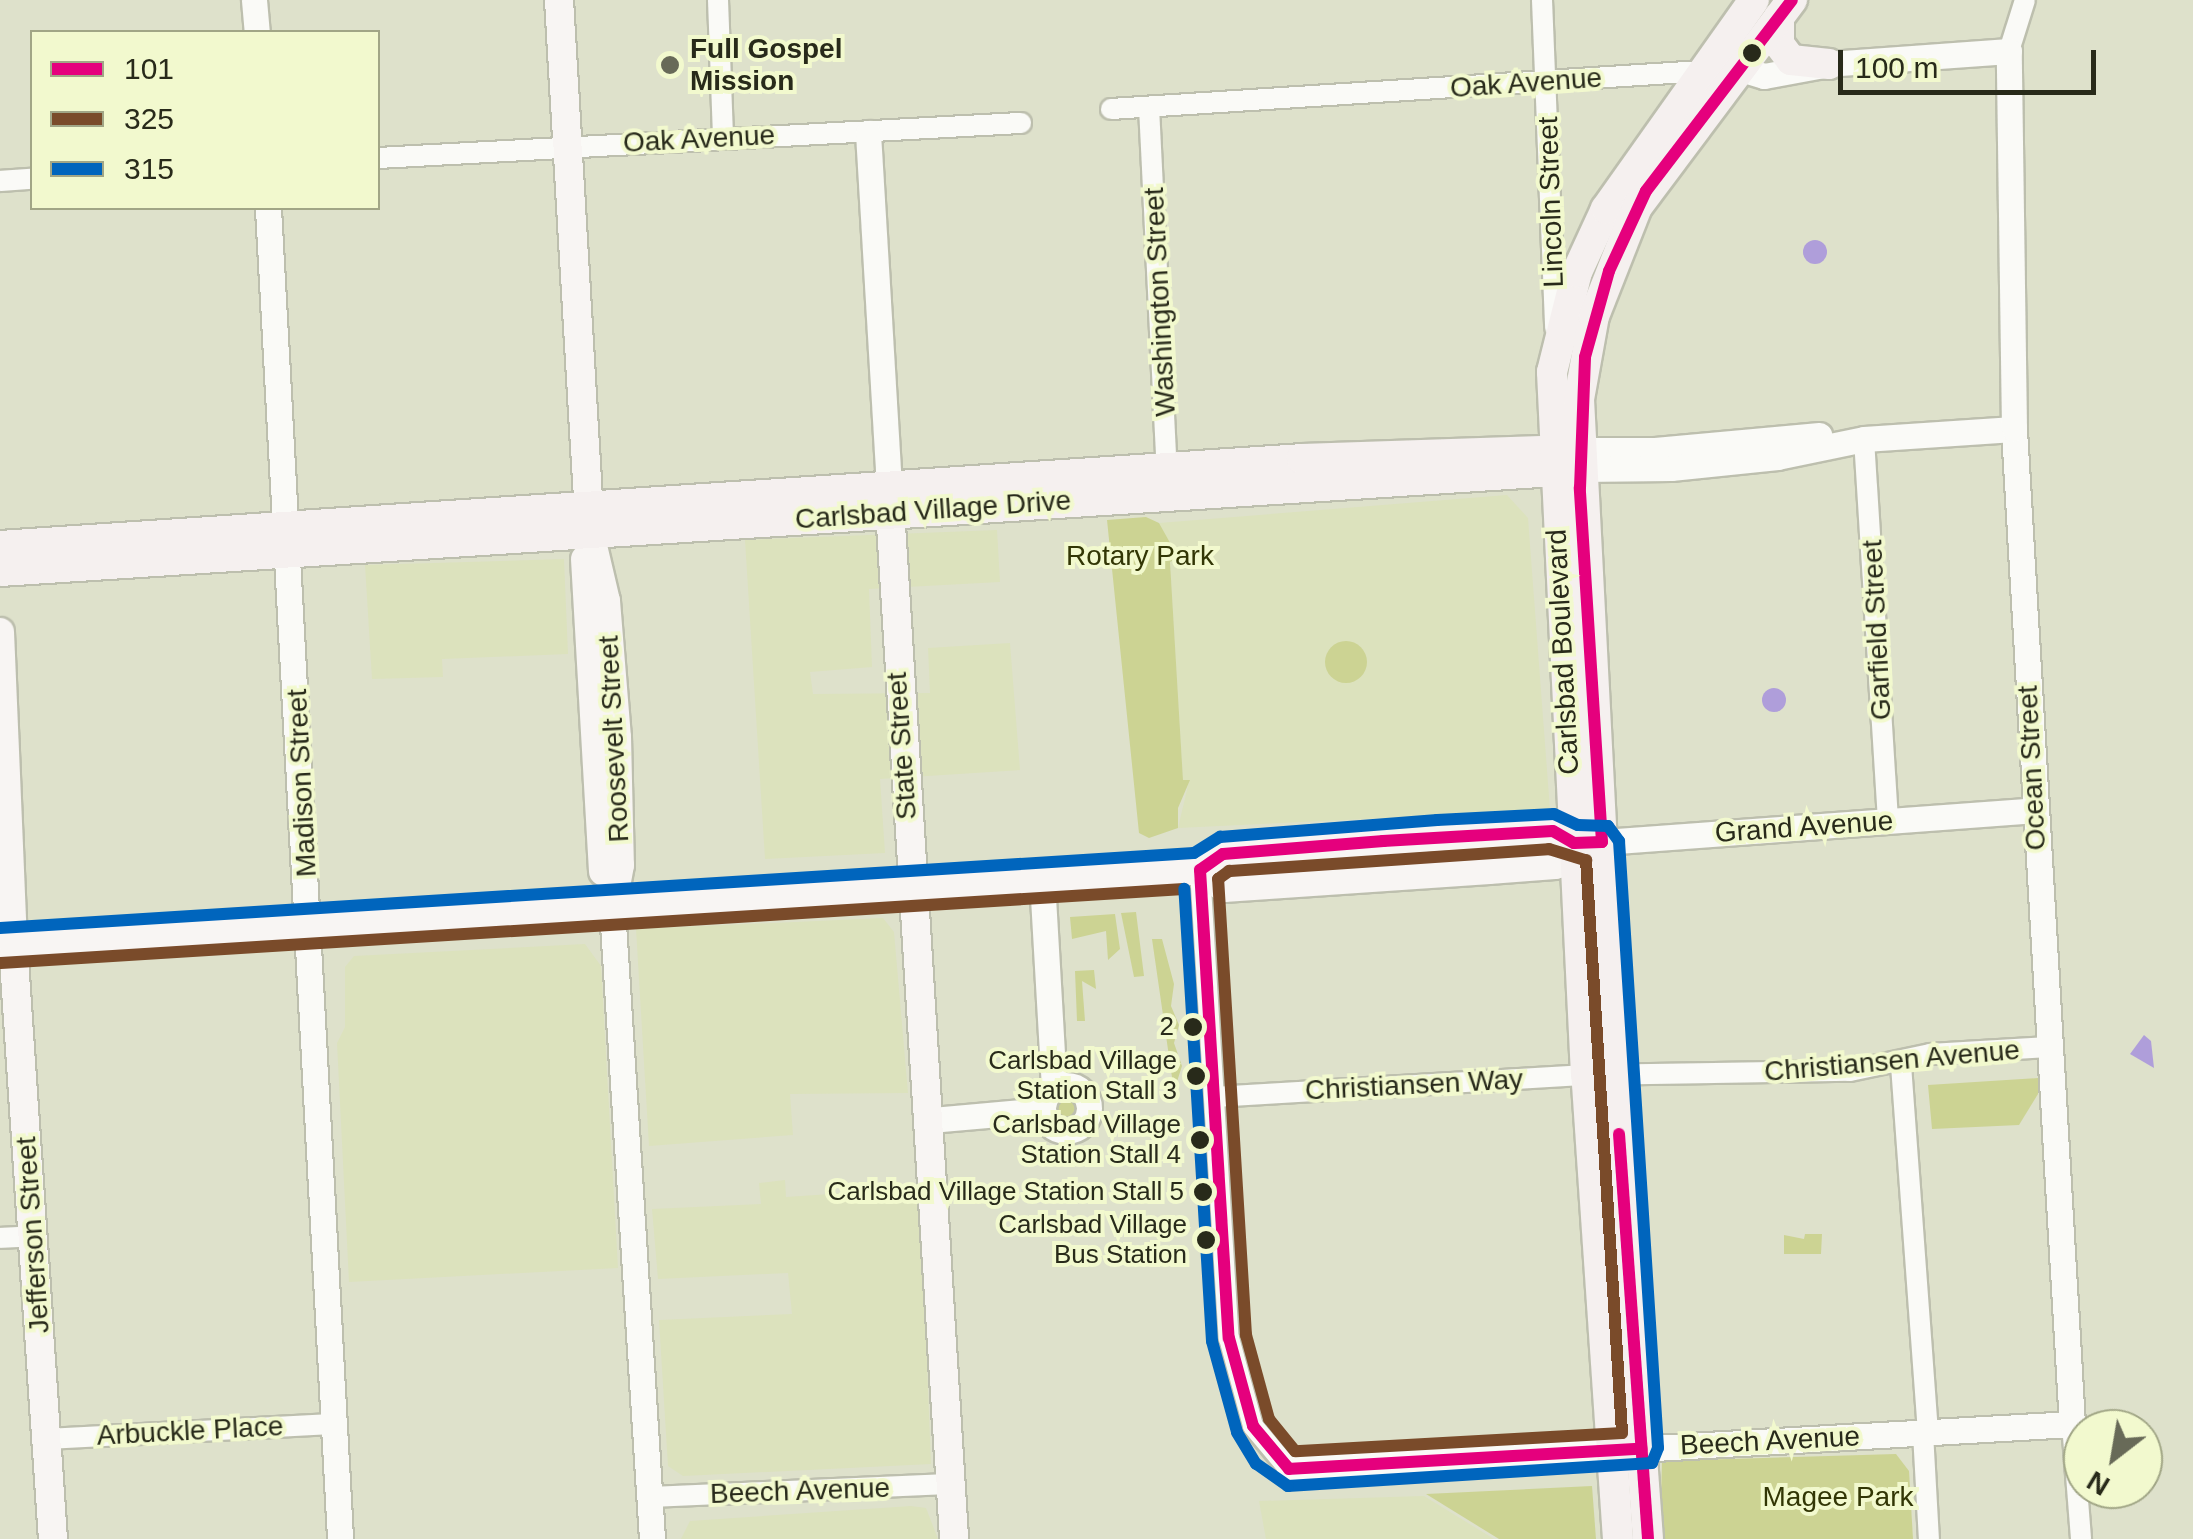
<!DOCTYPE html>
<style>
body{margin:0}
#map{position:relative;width:2193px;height:1539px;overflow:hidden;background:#dee1cb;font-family:Helvetica,sans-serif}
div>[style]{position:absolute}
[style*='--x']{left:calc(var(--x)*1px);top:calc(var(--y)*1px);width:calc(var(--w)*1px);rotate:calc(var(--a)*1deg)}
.built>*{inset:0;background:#dce2bd}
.green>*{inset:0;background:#ccd393}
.round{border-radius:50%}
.water>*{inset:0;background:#af9eda}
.roads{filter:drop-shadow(2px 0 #bdbfae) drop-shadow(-2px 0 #bdbfae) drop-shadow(0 2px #bdbfae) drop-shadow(0 -2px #bdbfae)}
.minor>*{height:20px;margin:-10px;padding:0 10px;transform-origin:10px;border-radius:10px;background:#fafaf7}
.tertiary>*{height:25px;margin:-12.5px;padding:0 12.5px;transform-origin:12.5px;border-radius:12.5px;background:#fafaf7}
.tertiary>.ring{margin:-12.5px;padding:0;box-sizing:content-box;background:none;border:25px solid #fafaf7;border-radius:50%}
.secondary>*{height:28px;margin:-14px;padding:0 14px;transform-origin:14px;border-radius:14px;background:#f8f5f3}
.primary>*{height:30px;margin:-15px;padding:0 15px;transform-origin:15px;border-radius:15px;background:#f5f0ef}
.bus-1>*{height:12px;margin:-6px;padding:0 6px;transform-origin:6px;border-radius:6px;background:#e5007d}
.bus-2>*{height:12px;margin:-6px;padding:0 6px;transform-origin:6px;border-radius:6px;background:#7a4b2a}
.bus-3>*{height:12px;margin:-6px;padding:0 6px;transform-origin:6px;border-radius:6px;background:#0065bd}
.dots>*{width:28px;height:28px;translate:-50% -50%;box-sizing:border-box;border:5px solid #f2f9ce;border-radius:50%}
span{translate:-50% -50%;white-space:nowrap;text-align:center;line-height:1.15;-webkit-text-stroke:8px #f2f9ce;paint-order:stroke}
.bus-label{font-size:26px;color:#282a1a}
.right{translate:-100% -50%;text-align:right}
.poi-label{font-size:28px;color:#282a1a;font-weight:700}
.left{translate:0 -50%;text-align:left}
.street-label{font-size:28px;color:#282a1a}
.park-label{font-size:28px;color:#323605}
.legend{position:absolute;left:30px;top:30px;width:350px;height:180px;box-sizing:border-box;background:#f2f9ce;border:2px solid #a1a686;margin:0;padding:12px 18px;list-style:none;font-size:30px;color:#282a1a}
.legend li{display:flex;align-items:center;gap:20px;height:50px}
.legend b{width:50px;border:2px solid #a1a686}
.north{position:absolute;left:2063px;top:1409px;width:100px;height:100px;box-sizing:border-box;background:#f2f9ce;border:2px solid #a1a686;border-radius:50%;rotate:211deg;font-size:28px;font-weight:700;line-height:40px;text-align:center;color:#282a1a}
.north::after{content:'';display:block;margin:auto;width:35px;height:45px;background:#686a58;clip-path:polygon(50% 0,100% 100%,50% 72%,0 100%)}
.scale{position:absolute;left:1838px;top:50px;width:258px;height:45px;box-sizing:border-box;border:5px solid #282a1a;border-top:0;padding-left:12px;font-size:30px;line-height:35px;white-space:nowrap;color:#282a1a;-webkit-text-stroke:8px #f2f9ce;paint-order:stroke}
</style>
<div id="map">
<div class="built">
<div style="clip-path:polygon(1507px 495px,1528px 518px,1550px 810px,1178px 828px,1189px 781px,1183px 781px,1170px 562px,1177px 556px,1159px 523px)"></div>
<div style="clip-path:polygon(997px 530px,1000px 582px,869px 589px,872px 667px,810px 672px,813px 694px,930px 693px,928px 648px,1010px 643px,1020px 770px,880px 779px,885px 853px,765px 859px,745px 540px)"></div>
<div style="clip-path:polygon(564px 559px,568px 654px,442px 659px,443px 677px,372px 679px,365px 565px)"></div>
<div style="clip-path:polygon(883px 918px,894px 932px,908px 1093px,790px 1094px,793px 1135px,649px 1146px,636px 929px)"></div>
<div style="clip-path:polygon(585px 944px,601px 966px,618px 1268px,349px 1282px,337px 1043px,345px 1027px,345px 967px,354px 956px)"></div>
<div style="clip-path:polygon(785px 1180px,786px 1197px,920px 1188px,931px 1464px,683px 1476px,668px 1466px,659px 1320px,792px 1314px,788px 1273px,658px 1279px,652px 1209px,761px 1204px,759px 1183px)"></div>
<div style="clip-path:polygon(1424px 1496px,1494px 1539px,1266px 1539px,1259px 1501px)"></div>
<div style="clip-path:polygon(911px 1506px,926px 1508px,938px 1539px,681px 1539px,690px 1521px)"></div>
</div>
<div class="green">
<div style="clip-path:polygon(1146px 517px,1159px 523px,1178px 557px,1170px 562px,1183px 780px,1190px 780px,1178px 808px,1178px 828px,1149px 838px,1139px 833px,1107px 520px)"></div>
<div class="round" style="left:1325px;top:641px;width:42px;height:42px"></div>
<div style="clip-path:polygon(1136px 912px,1144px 976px,1134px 977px,1121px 913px)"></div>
<div style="clip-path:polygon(1115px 914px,1120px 949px,1108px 960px,1106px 931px,1072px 939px,1070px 917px)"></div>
<div style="clip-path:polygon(1152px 939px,1162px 939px,1174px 984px,1171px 1006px,1179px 1025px,1174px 1043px,1182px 1066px,1174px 1091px)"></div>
<div style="clip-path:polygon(1094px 970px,1096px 989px,1082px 981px,1085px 1021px,1077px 1021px,1075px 971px)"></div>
<div style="clip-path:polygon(2038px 1078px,2038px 1094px,2019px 1125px,1932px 1129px,1928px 1085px)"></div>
<div class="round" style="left:1053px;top:1096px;width:24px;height:24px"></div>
<div style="clip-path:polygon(1805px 1234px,1822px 1234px,1821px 1254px,1784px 1254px,1784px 1235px,1804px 1239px)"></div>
<div style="clip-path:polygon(1896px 1454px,1909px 1471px,1913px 1539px,1660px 1539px,1662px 1461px)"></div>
<div style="clip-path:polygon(1592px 1486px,1596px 1539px,1499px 1539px,1426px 1494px)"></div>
</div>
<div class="water">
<div class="round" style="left:1803px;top:240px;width:24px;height:24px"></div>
<div class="round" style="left:1762px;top:688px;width:24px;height:24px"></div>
<div style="clip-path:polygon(2144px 1035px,2151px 1041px,2154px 1068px,2130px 1054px)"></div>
</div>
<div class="roads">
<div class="minor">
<div style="--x:718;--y:0;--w:136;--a:87.9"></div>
<div style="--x:1542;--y:0;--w:328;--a:87.7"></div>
<div style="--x:2009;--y:51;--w:53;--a:-72.6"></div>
<div style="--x:1149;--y:107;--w:372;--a:87.2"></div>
<div style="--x:1111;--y:109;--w:592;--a:-3.68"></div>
<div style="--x:378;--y:158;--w:644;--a:-3.12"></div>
<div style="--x:0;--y:181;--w:32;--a:-4"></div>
<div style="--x:1864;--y:439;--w:382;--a:86.4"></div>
<div style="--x:1200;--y:870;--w:469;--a:86.5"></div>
<div style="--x:1229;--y:1338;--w:91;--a:74.7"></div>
<div style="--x:1253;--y:1426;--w:56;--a:50.1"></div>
<div style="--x:1901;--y:1065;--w:368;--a:85.8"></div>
<div style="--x:1214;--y:1097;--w:373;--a:-3.4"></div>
<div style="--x:1586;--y:1075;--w:264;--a:-0.9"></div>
<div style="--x:1850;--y:1071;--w:82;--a:-12"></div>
<div style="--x:1930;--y:1054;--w:119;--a:-3.4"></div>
<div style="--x:0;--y:1238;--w:34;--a:-3"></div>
<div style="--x:2072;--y:1424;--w:115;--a:85.5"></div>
<div style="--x:1923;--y:1433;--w:106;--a:86.8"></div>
<div style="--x:47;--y:1439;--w:285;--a:-3"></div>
<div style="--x:649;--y:1497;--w:301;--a:-2.5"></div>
</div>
<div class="tertiary">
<div style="--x:254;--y:0;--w:32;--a:85"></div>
<div style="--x:868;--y:133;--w:355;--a:86.6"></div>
<div style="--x:268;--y:208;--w:1333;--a:86.9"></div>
<div style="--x:1579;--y:450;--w:76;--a:0"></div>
<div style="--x:1655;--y:450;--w:165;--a:-5.2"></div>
<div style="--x:1580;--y:469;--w:91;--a:-0.6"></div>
<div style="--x:1671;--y:468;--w:107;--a:-5.9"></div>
<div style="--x:1777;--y:457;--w:89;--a:-11.7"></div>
<div style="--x:1864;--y:439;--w:150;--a:-3.8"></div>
<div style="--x:1602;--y:842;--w:433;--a:-4.2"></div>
<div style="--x:1042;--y:880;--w:209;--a:86.7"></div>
<div style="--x:612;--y:908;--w:632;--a:86.37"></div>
<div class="ring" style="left:1043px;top:1085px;width:21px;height:21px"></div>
<div style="--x:931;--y:1120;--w:112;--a:-5.1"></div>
<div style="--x:1289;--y:1469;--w:784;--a:-3.29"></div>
<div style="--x:2072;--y:1424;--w:997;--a:-93.34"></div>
<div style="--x:2014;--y:429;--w:378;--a:-90.8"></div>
<div style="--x:2009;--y:51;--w:180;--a:175.9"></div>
<div style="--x:1829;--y:64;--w:66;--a:169.5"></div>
<div style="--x:1764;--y:76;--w:24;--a:-163"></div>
</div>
<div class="secondary">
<div style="--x:559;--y:0;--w:534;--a:86.67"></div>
<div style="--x:590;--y:533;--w:70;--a:76.8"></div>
<div style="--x:606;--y:601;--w:136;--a:85.4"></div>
<div style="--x:617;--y:737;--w:128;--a:88.7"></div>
<div style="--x:620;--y:865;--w:44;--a:100.5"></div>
<div style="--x:889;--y:493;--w:1048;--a:86.44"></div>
<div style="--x:585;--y:559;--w:313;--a:86.7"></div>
<div style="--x:0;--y:632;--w:313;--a:87.6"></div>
<div style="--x:13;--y:945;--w:595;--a:86.15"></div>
<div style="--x:1200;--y:870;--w:30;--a:37"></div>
<div style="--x:1224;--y:888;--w:266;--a:-3.9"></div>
<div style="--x:1489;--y:870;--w:66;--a:-4.3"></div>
<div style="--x:1555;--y:865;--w:29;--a:-49"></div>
<div style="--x:13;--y:945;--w:1189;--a:-3.62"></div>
<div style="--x:1200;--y:870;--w:28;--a:-35"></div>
<div style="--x:1223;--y:854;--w:216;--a:-4.5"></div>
<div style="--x:1438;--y:837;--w:115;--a:-3"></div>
<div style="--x:1553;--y:831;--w:24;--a:30"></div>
<div style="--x:1574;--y:843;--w:21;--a:-3"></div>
</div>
<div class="primary">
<div style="--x:1779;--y:17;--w:27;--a:90"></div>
<div style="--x:1779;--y:44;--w:20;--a:53"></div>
<div style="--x:1791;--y:60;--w:38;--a:6"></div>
<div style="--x:0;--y:546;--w:1305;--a:-3.82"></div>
<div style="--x:1302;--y:459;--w:269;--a:-1.9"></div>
<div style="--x:0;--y:571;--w:1575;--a:-3.68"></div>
<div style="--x:1618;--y:1539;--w:465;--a:-93.9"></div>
<div style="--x:1586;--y:1075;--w:704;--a:-92.77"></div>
<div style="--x:1552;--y:372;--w:103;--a:-76"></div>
<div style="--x:1577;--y:272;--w:69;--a:-65.3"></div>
<div style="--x:1606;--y:209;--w:256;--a:-54.7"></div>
<div style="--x:1648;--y:1539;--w:464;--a:-94.2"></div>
<div style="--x:1614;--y:1076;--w:678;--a:-92.96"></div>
<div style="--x:1579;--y:399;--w:84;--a:-79.8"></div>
<div style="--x:1594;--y:316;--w:117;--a:-68.5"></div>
<div style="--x:1637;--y:207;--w:259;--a:-53.2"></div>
</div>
</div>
<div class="bus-1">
<div style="--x:1200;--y:870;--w:28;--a:-35"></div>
<div style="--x:1223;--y:854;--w:161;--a:-4.6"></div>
<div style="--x:1383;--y:841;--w:170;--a:-3.4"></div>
<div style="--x:1553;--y:831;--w:24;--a:30"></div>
<div style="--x:1574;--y:843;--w:28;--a:-2"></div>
<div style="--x:1602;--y:842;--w:355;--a:-93.6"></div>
<div style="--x:1580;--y:488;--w:131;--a:-87.8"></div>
<div style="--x:1585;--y:357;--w:89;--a:-74.4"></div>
<div style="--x:1609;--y:271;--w:88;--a:-65.2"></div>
<div style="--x:1646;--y:191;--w:240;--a:-52.6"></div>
<div style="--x:1200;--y:870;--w:469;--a:86.5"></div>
<div style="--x:1229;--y:1338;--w:91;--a:74.7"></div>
<div style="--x:1253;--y:1426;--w:56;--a:50.1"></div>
<div style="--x:1619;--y:1134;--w:406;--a:85.9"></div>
<div style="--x:1289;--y:1469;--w:353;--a:-3.3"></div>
</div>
<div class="bus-2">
<div style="--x:1549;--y:849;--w:39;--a:17"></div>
<div style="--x:1586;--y:860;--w:574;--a:86.4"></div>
<div style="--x:1622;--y:1433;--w:327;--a:176.8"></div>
<div style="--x:1295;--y:1451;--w:41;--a:-129.1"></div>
<div style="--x:1269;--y:1419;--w:87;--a:-105.3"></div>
<div style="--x:1246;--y:1335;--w:457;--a:-93.5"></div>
<div style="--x:1218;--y:879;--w:14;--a:-36"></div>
<div style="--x:1229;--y:871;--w:321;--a:-3.9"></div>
<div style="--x:1;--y:963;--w:1185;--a:-3.58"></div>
</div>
<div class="bus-3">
<div style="--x:0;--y:928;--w:1196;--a:-3.59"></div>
<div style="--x:1194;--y:853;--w:31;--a:-32"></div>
<div style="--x:1220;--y:837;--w:218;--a:-4.5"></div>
<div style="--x:1437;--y:820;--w:117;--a:-2.9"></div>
<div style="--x:1554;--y:814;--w:26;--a:25"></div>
<div style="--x:1578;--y:825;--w:30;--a:2"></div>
<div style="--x:1608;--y:826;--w:19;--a:54"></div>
<div style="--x:1619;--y:841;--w:608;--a:86.32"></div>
<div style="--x:1658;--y:1448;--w:16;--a:112"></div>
<div style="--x:1652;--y:1463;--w:365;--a:176.4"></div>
<div style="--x:1288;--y:1486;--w:39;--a:-145"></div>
<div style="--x:1256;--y:1464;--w:37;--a:-121"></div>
<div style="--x:1237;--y:1432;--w:94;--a:-105.4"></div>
<div style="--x:1212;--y:1341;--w:453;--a:-93.5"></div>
</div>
<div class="dots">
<div style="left:1752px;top:53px;background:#282a1a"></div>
<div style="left:670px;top:65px;background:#686a58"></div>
<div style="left:1193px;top:1027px;background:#282a1a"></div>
<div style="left:1196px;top:1076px;background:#282a1a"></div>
<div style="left:1200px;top:1140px;background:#282a1a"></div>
<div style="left:1203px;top:1192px;background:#282a1a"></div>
<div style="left:1206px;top:1240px;background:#282a1a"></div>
</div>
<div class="bus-label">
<span class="right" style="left:1174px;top:1027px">2</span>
<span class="right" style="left:1177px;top:1076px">Carlsbad Village<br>Station Stall 3</span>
<span class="right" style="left:1181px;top:1140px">Carlsbad Village<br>Station Stall 4</span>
<span class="right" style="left:1184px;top:1192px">Carlsbad Village Station Stall 5</span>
<span class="right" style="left:1187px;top:1240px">Carlsbad Village<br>Bus Station</span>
</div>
<div class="poi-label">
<span class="left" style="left:690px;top:65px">Full Gospel<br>Mission</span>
</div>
<div class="street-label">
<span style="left:1526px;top:83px;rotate:-4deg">Oak Avenue</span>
<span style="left:699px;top:139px;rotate:-3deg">Oak Avenue</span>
<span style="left:1551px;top:202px;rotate:-92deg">Lincoln Street</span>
<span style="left:1160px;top:302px;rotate:-93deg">Washington Street</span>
<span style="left:933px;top:510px;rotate:-4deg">Carlsbad Village Drive</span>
<span style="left:1877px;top:630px;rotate:-93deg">Garfield Street</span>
<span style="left:1563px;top:652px;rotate:-93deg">Carlsbad Boulevard</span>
<span style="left:614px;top:739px;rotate:-93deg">Roosevelt Street</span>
<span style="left:902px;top:746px;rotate:-94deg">State Street</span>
<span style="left:2032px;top:768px;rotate:-93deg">Ocean Street</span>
<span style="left:302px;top:783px;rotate:-93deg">Madison Street</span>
<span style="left:1804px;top:827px;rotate:-4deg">Grand Avenue</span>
<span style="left:1892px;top:1061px;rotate:-5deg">Christiansen Avenue</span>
<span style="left:1414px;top:1085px;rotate:-3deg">Christiansen Way</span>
<span style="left:33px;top:1235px;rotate:-94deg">Jefferson Street</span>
<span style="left:190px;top:1431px;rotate:-3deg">Arbuckle Place</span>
<span style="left:1770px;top:1441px;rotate:-3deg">Beech Avenue</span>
<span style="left:800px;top:1491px;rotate:-2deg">Beech Avenue</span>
</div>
<div class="park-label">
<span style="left:1140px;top:556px">Rotary Park</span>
<span style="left:1838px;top:1497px">Magee Park</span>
</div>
<ul class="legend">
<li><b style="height:12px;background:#e5007d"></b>101</li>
<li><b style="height:12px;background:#7a4b2a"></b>325</li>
<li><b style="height:12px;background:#0065bd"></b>315</li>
</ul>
<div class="north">N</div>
<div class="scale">100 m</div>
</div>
